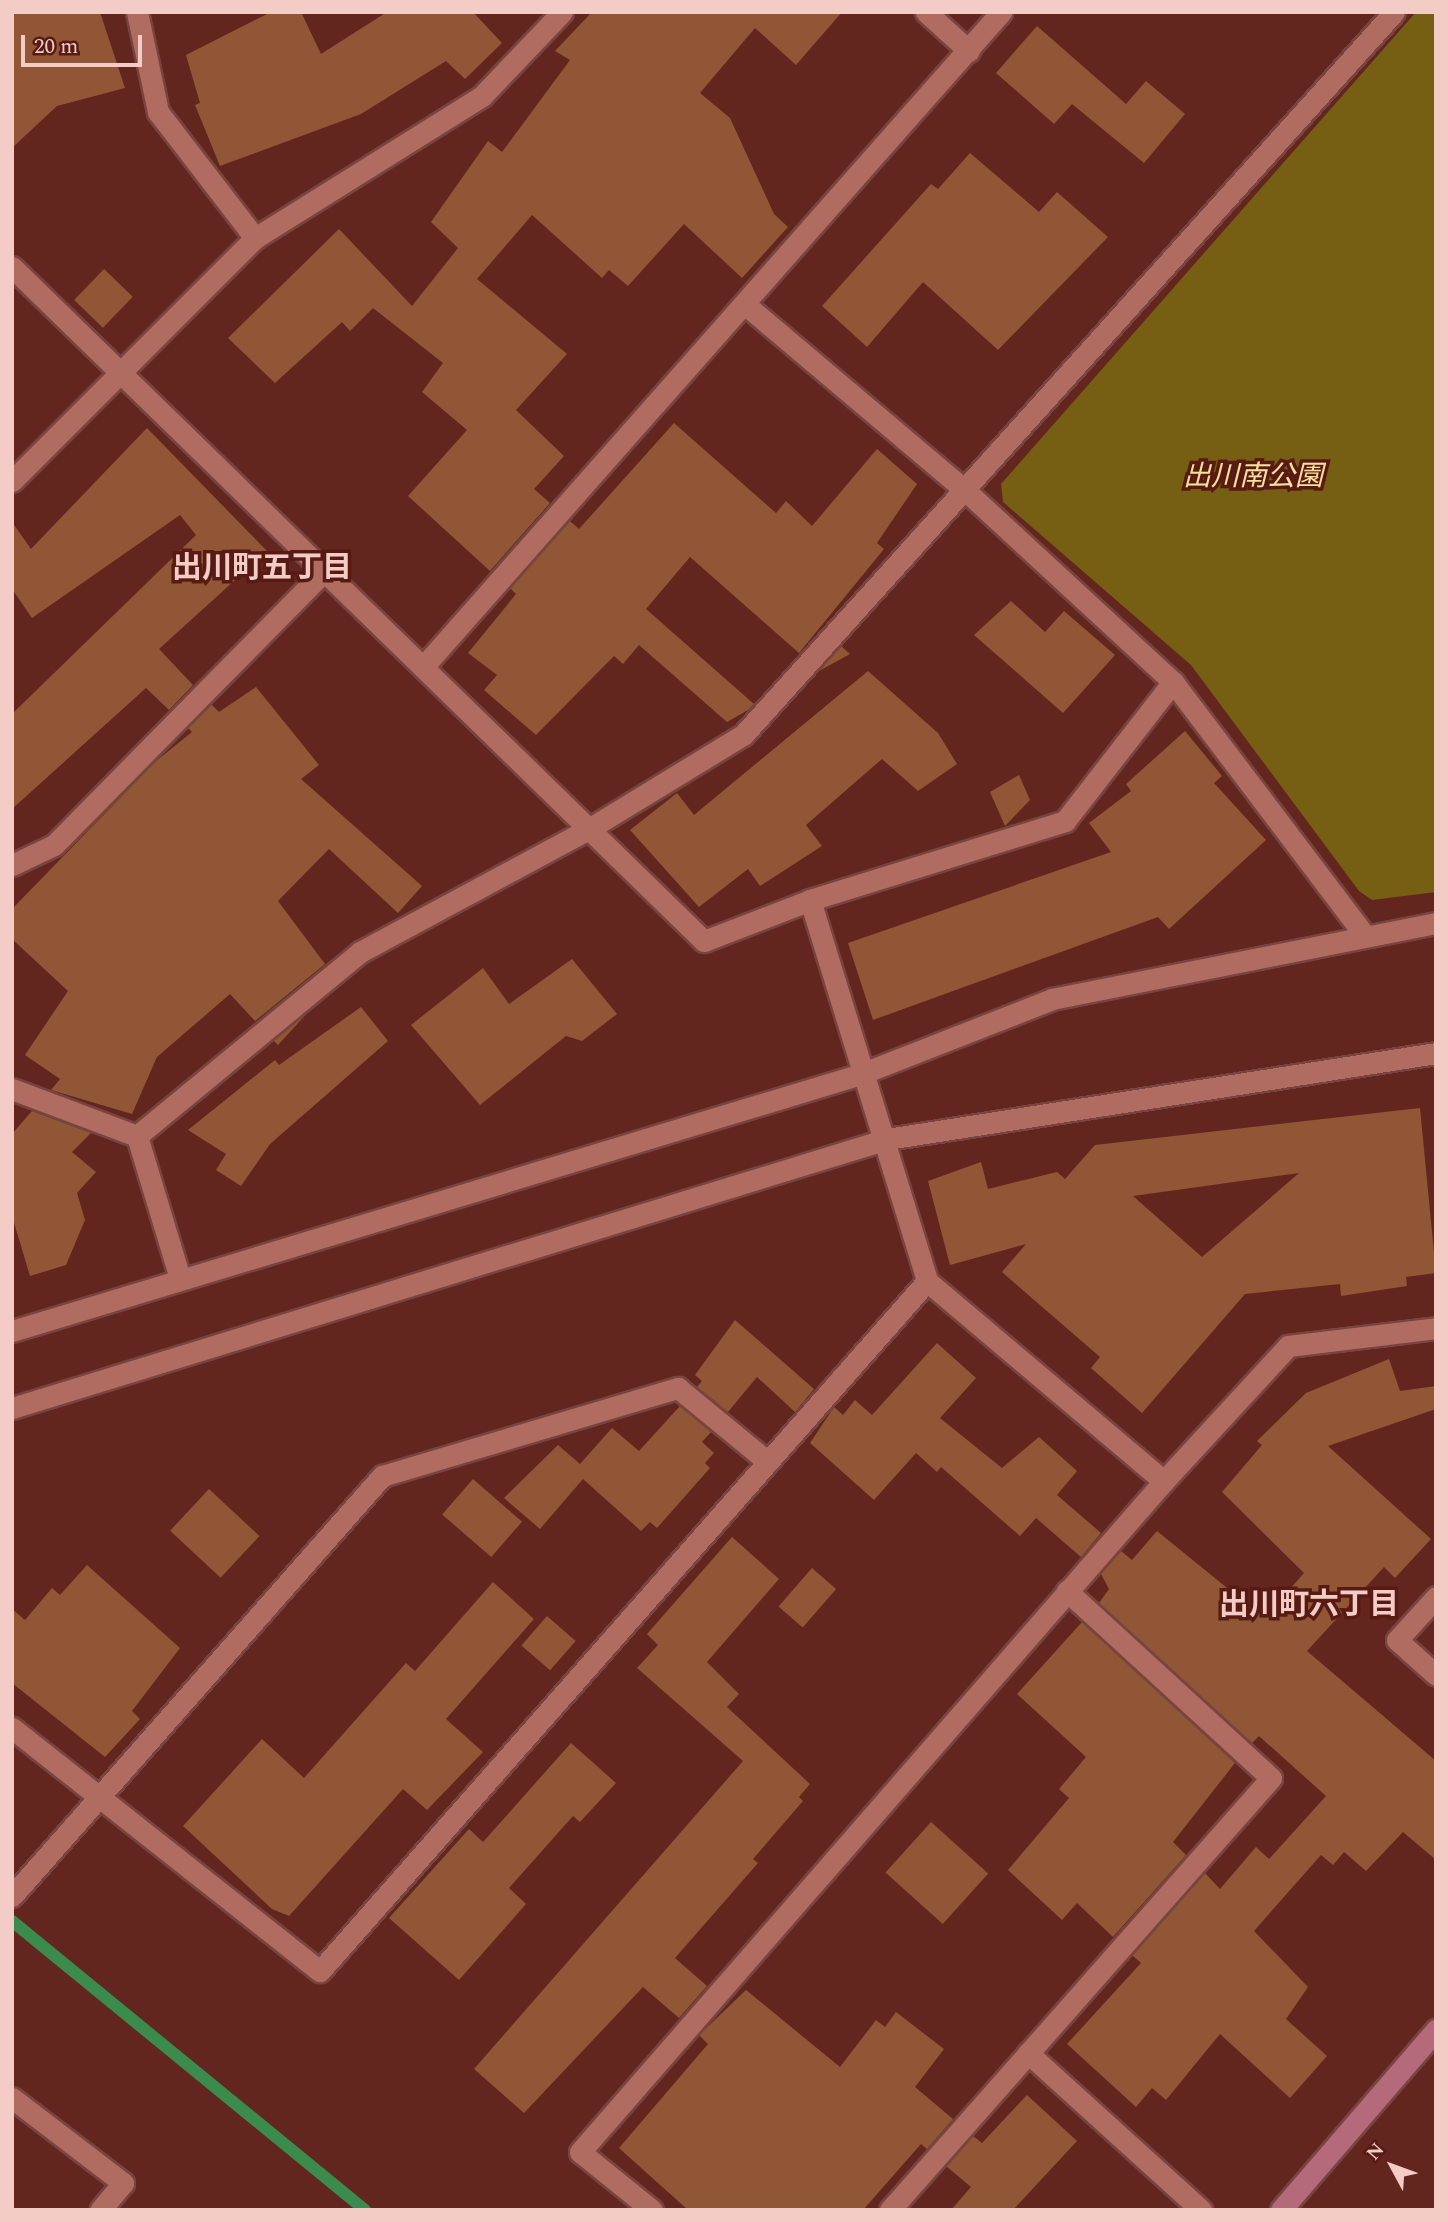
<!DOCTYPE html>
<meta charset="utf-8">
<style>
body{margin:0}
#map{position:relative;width:1448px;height:2222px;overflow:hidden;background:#63261f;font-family:Spectral,"Noto Sans JP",serif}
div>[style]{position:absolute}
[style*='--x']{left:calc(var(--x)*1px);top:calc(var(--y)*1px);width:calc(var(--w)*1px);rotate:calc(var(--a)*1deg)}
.green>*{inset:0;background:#765e13}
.stream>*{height:12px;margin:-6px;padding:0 6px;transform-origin:6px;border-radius:6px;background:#3b8b4f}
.building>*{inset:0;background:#905635;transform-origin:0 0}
.roads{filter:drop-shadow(2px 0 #79443f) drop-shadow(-2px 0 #79443f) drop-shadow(0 2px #79443f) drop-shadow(0 -2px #79443f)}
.street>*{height:21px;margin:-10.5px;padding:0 10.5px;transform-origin:10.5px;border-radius:10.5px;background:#b16c61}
.secondary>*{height:21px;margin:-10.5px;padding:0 10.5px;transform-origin:10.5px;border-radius:10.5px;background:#b56a7c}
span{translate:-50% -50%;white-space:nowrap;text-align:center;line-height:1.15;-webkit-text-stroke:7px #571b14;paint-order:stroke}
.park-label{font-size:28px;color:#fae09c;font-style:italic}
.neighbourhood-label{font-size:30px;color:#f3ccc6;font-weight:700}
.frame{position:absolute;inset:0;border:14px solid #f3ccc6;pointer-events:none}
.north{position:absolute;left:1357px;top:2131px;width:70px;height:70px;-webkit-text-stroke:5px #571b14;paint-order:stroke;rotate:311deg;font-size:19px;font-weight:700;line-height:28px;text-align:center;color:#f3ccc6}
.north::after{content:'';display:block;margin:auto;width:24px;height:32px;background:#f3ccc6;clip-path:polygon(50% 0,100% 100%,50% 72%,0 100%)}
.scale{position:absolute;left:21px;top:35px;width:121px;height:32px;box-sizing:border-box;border:4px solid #f3ccc6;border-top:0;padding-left:9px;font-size:21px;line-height:24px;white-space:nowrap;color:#f3ccc6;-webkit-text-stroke:5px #571b14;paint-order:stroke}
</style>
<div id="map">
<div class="green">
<div style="clip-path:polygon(1416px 12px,1436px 12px,1436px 892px,1372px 900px,1359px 891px,1191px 665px,1003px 502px,1001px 484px)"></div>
</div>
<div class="stream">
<div style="--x:12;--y:1921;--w:456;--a:39.3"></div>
</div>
<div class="building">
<div style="clip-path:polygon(12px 12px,100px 12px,125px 88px,57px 106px,12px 148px)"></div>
<div style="clip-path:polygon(271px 12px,301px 12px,321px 54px,387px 12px,473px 12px,502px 43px,465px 79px,446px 61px,361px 114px,220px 166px,195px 105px,200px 103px,186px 55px)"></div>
<div style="clip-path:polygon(592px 12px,842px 12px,796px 65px,755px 28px,700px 93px,730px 118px,774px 214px,788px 227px,742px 278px,684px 224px,628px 286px,609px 270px,602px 278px,532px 215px,477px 279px,567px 354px,516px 410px,564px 456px,534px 489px,550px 503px,490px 571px,408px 496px,467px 430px,422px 392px,443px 363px,373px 308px,350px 331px,342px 322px,275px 383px,228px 338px,339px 229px,412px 306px,458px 248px,431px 222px,488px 141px,502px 152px,570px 60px,555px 51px)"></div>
<div style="clip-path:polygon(1037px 26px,1126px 104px,1146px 81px,1185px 114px,1144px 163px,1072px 104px,1054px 124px,996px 73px)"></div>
<div style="clip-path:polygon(970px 153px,1039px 212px,1057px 192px,1108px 237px,998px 350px,923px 282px,867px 347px,822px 306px,931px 184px,938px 189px)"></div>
<div style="left:104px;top:269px;width:40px;height:43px;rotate:44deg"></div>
<div style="clip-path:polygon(674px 423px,776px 513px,786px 501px,812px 526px,877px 449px,917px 484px,877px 543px,884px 549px,799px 653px,690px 557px,646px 609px,754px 704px,748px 710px,727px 722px,639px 645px,623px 664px,614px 656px,536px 735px,484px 690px,497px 675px,468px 653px,516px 594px,510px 588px,570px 521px,579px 529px)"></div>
<div style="clip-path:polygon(147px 428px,267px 551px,159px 649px,193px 685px,169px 710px,146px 688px,12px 809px,12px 714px,196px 535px,180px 515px,32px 618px,12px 589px,12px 522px,31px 549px)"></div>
<div style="clip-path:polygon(1011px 601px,1045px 632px,1064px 611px,1115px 655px,1063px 713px,974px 635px)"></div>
<div style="clip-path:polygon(841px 646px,850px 654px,819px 671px,818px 671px)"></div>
<div style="clip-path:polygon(868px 671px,938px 733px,957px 764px,918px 791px,882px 759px,806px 825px,822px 846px,760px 886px,748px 869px,699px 907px,630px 830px,677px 793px,694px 815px)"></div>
<div style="clip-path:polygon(256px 687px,319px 765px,301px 779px,422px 886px,398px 913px,329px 849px,278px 901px,325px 964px,255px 1021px,230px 994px,157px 1057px,132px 1114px,51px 1090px,60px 1079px,25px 1055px,68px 991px,12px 939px,12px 909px,156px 761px,192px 732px,188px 728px,211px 704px,219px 712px)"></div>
<div style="clip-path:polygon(1185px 731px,1222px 776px,1214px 783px,1266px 840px,1169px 929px,1158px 917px,873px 1020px,848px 943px,1111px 852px,1089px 823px,1131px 791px,1126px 784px)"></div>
<div style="clip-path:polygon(1019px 775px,1030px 800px,1005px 826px,990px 792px)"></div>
<div style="clip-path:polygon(572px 959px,617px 1014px,582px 1041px,566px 1036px,480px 1105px,411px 1025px,483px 968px,509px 1004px)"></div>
<div style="clip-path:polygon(361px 1007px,388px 1041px,270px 1144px,241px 1186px,216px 1170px,226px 1154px,188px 1130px,275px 1060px,279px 1065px)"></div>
<div style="clip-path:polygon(310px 1010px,278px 1045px,273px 1040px)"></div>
<div style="clip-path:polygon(evenodd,1420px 1108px,1436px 1273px,1406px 1277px,1407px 1286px,1341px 1296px,1340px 1284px,1245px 1294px,1142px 1413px,1091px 1368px,1100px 1357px,1002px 1272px,1026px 1244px,950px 1265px,928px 1181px,981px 1162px,988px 1189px,1057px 1172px,1065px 1179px,1095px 1145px,1420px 1108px,1299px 1173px,1202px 1257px,1133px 1196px,1299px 1173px)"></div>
<div style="clip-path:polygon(32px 1111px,91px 1133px,72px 1152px,96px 1172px,77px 1193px,85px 1220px,66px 1265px,30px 1276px,12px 1216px,12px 1134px)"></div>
<div style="clip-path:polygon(735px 1320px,814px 1389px,795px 1412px,757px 1377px,728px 1412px,697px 1387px,702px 1381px,695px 1375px)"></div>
<div style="clip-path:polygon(937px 1343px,976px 1378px,940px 1418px,1002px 1468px,1039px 1437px,1077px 1471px,1057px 1495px,1101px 1533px,1081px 1557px,1036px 1518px,1020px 1536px,941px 1467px,937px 1472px,916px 1453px,874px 1500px,810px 1443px,834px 1407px,843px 1415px,855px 1400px,872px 1415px)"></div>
<div style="clip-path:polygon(1389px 1359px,1400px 1391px,1436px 1386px,1436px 1409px,1328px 1446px,1431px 1539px,1395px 1578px,1384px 1567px,1307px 1651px,1436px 1761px,1436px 1860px,1403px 1832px,1366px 1871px,1344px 1852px,1333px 1865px,1321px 1855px,1254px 1931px,1308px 1987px,1286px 2019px,1327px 2056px,1290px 2098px,1220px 2034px,1166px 2100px,1152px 2088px,1136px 2107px,1067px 2044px,1141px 1963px,1132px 1955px,1205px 1873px,1220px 1889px,1256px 1847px,1269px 1859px,1326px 1796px,1259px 1736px,1252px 1743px,1099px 1603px,1109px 1589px,1101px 1574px,1121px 1551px,1132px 1560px,1157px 1531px,1264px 1618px,1304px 1573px,1222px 1492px,1262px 1445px,1257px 1441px,1306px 1393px)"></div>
<div style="clip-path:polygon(680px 1406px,711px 1432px,702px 1442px,714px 1453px,705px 1463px,710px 1468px,657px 1528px,650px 1522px,641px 1531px,583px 1479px,540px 1529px,504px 1498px,558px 1445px,580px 1464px,612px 1428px,639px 1451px)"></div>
<div style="left:473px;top:1479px;width:65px;height:47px;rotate:41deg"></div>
<div style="left:209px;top:1489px;width:69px;height:57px;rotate:43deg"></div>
<div style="clip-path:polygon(732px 1537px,779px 1579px,707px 1662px,739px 1694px,727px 1707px,810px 1784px,799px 1797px,803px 1801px,753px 1859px,758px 1863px,675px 1958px,707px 1986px,679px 2018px,643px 1987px,524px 2113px,474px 2069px,743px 1761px,637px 1668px,658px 1645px,647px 1634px)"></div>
<div style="clip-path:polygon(87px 1565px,180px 1648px,132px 1711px,140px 1719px,105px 1757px,12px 1683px,12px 1609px,25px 1620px,52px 1588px,60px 1595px)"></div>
<div style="left:812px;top:1568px;width:32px;height:51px;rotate:41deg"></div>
<div style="clip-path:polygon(493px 1582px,534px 1619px,446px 1719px,483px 1752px,427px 1810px,403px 1789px,289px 1916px,272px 1909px,183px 1826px,262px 1739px,304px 1778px,406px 1663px,415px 1671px)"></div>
<div style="left:547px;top:1616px;width:38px;height:39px;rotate:41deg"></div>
<div style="clip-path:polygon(1082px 1622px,1235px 1763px,1173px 1842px,1186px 1855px,1113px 1937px,1077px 1903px,1062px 1920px,1008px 1870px,1069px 1798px,1059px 1789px,1086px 1757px,1017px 1694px)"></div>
<div style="clip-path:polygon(571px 1743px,616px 1783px,580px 1822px,573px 1816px,509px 1888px,526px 1904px,459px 1980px,389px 1918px,469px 1829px,483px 1842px)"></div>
<div style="left:931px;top:1822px;width:77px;height:68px;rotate:42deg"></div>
<div style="clip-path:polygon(746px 1990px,840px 2067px,876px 2020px,885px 2027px,896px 2012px,944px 2049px,915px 2087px,953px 2119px,927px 2149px,921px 2144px,863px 2210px,688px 2210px,619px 2148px,708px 2044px,699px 2035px)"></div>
<div style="clip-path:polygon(1027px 2095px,1077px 2141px,1013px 2210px,951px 2210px,971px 2187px,946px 2166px,973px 2136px,982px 2143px)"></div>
</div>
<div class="roads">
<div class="street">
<div style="--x:137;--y:12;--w:102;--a:78.1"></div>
<div style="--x:158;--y:112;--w:159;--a:52.4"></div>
<div style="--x:926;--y:12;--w:58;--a:42.2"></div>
<div style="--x:12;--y:267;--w:966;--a:44.25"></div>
<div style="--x:704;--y:941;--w:114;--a:-21.1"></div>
<div style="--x:810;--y:900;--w:267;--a:-17.2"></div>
<div style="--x:1065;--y:821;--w:176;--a:-52.2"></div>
<div style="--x:747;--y:306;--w:287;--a:40.2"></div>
<div style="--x:966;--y:491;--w:282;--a:42.7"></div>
<div style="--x:1173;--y:682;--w:313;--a:52.9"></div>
<div style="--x:12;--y:481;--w:344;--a:-45"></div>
<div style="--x:255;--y:238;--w:268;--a:-32"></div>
<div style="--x:482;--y:96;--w:116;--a:-46.4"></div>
<div style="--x:423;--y:667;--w:874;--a:-48.57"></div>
<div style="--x:12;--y:865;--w:47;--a:-25.5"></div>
<div style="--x:54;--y:845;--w:383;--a:-45.4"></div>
<div style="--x:810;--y:900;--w:399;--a:72.9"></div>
<div style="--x:927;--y:1281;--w:310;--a:40.2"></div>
<div style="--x:12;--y:1089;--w:134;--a:20.6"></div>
<div style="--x:137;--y:1136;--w:148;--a:73.2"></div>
<div style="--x:137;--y:1136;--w:289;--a:-39.5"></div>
<div style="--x:360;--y:952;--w:258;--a:-28.3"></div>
<div style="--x:587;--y:830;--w:184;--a:-31.4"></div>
<div style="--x:744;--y:734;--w:971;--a:-48"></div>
<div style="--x:12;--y:1331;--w:887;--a:-16.84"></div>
<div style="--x:861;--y:1074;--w:205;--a:-21.4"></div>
<div style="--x:1052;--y:999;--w:391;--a:-11.2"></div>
<div style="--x:12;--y:1408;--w:915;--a:-17.09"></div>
<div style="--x:887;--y:1139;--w:556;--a:-8.9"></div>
<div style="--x:1436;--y:1597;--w:58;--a:132.2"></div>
<div style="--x:1397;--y:1640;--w:52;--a:41.9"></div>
<div style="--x:12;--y:1728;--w:392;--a:38.3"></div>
<div style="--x:320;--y:1971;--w:919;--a:-48.66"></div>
<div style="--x:12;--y:1896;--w:560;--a:-48.62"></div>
<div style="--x:382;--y:1476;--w:309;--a:-16.6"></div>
<div style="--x:678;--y:1388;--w:115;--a:39.4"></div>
<div style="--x:1028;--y:2053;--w:234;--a:42.2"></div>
<div style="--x:12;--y:2098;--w:140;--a:37.4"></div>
<div style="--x:123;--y:2183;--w:35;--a:130"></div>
<div style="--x:652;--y:2210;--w:92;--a:-141.1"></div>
<div style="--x:580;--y:2152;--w:890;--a:-48.97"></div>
<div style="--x:1164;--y:1481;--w:183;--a:-47.4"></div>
<div style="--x:1288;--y:1346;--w:149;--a:-6.9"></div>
<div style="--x:890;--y:2210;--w:576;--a:-48.59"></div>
<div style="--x:1271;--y:1778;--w:277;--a:-137.5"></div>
</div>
<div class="secondary">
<div style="--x:1281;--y:2210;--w:238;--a:-49.3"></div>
</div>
</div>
<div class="park-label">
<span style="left:1253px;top:477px">出川南公園</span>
</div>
<div class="neighbourhood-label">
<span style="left:262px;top:568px">出川町五丁目</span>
<span style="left:1309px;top:1605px">出川町六丁目</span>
</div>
<div class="frame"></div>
<div class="north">N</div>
<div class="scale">20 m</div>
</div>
